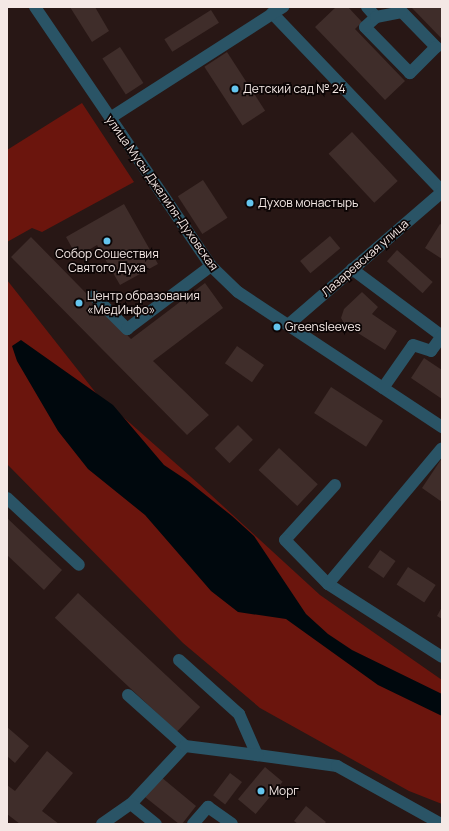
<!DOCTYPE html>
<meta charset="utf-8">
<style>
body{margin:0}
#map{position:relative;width:449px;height:831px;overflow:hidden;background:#281715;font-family:Manrope,sans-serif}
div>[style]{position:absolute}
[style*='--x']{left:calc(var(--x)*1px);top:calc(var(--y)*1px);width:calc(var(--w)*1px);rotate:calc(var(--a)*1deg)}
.green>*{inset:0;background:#6b150d}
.water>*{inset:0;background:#00080d}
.building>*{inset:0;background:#3f2d2a;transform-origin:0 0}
.minor>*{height:12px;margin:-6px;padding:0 6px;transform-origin:6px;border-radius:6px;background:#2a5466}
.dots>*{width:11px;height:11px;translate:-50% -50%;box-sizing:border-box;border:2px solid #0c0505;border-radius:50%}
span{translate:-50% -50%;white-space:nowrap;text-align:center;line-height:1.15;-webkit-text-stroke:3.5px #0c0505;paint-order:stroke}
.poi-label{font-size:12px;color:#f4e8e5}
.left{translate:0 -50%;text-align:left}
.street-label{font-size:12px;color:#f4e8e5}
.frame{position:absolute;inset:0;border:8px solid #f4e8e5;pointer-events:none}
</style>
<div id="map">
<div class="green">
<div style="clip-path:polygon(82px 103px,134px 182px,42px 232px,32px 228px,7px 242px,7px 150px)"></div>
<div style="clip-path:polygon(7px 280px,96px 393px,199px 484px,320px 595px,442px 680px,442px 804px,409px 791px,260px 708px,183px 643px,7px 464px)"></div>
</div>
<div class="water">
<div style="clip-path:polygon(21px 340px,113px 405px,164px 465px,188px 481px,232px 516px,254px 536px,306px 614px,328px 634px,352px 650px,442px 694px,442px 716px,378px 685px,286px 619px,238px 612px,211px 591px,145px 515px,88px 469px,58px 431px,17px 361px,12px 346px)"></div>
</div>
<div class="building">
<div style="clip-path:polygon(70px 7px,95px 7px,109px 31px,92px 42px)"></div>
<div style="clip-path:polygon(336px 7px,348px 7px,362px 22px,355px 29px,405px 81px,385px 100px,315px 27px)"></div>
<div style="clip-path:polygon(411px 7px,442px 7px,442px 39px)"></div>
<div style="left:211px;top:10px;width:15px;height:55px;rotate:58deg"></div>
<div style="left:120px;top:47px;width:43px;height:21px;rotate:57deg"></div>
<div style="left:227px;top:52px;width:70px;height:27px;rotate:57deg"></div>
<div style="left:352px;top:132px;width:67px;height:32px;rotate:47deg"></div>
<div style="left:203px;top:180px;width:45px;height:30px;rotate:57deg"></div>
<div style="clip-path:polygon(124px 204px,158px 264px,120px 285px,97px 245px,77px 257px,66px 237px)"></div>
<div style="clip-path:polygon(440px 224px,442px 225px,442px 259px,425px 248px)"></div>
<div style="left:330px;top:236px;width:16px;height:39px;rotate:50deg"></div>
<div style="clip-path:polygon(31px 237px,131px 339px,205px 283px,223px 308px,153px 361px,209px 415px,187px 435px,11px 257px)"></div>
<div style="left:397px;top:250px;width:48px;height:15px;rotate:42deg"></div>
<div style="clip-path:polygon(362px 292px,378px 307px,372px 314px,397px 331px,385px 350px,345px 325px,341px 318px,344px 309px)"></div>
<div style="left:237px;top:346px;width:33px;height:21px;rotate:35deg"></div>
<div style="clip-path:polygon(424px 358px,442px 370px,442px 399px,411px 378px)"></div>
<div style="left:331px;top:387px;width:62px;height:31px;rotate:33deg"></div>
<div style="left:238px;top:425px;width:21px;height:33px;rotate:45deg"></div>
<div style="left:279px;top:448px;width:53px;height:30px;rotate:43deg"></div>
<div style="clip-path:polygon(442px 458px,442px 502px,422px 488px)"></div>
<div style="clip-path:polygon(7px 518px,62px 570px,44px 590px,7px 555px)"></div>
<div style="left:380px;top:550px;width:19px;height:21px;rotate:35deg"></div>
<div style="left:408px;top:567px;width:33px;height:21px;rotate:33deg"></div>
<div style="left:78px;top:593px;width:167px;height:34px;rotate:43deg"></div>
<div style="clip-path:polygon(442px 607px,442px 619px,437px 616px)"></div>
<div style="clip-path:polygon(7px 727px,29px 746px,15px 763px,7px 756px)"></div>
<div style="clip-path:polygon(47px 751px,73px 773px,42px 811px,59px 824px,20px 824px,7px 814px,7px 785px,15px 791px)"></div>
<div style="left:265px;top:767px;width:23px;height:42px;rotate:40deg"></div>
<div style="left:230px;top:773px;width:15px;height:28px;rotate:37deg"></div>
<div style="clip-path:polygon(161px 777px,196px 806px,182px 824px,179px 824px,145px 797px)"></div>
<div style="clip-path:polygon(306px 806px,326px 822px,324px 824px,298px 824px,294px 821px)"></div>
</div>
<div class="minor">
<div style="--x:35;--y:7;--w:313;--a:55.8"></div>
<div style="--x:211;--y:266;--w:37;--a:44"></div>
<div style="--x:238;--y:292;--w:245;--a:33.5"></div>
<div style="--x:367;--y:7;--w:13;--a:48"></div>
<div style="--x:402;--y:12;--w:49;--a:45.8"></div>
<div style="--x:436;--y:47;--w:37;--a:135"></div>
<div style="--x:410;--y:73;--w:64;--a:-134.4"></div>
<div style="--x:365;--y:27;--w:15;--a:-42"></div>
<div style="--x:376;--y:17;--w:26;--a:-11"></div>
<div style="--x:272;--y:13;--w:246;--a:46.3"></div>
<div style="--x:110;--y:118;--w:206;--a:-32.7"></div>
<div style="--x:352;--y:269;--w:112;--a:36.7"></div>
<div style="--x:94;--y:296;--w:47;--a:45"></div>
<div style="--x:127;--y:329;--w:105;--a:-36.9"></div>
<div style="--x:288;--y:325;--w:203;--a:-40.8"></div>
<div style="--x:383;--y:388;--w:52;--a:-55.1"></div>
<div style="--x:413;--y:345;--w:19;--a:18"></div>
<div style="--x:431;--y:351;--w:19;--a:-54"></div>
<div style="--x:335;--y:485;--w:74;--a:132.3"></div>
<div style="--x:285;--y:540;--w:62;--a:45.7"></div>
<div style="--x:328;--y:584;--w:135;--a:32.6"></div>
<div style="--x:7;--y:498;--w:98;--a:42.9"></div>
<div style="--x:328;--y:584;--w:177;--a:-50"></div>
<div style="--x:179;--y:660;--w:81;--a:42"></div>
<div style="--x:239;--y:714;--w:45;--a:66.3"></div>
<div style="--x:257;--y:755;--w:81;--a:7.8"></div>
<div style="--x:337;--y:766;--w:119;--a:29.1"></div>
<div style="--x:128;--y:695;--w:76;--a:41.8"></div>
<div style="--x:131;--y:804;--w:79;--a:-47"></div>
<div style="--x:185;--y:746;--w:73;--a:7.1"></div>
<div style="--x:102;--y:824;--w:35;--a:-35"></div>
<div style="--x:131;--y:804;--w:32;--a:39"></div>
<div style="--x:193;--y:824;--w:23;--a:-49"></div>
<div style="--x:208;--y:807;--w:29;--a:35"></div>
</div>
<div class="dots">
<div style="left:235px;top:89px;background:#64c5ee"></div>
<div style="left:250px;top:203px;background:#64c5ee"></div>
<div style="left:107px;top:241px;background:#64c5ee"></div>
<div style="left:79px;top:303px;background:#64c5ee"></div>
<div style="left:277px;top:327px;background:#64c5ee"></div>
<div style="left:261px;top:791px;background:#64c5ee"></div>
</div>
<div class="poi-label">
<span class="left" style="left:243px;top:89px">Детский сад № 24</span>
<span class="left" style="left:258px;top:203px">Духов монастырь</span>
<span style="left:107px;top:261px">Собор Сошествия<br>Святого Духа</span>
<span class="left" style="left:87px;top:303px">Центр образования<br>«МедИнфо»</span>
<span class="left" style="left:285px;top:327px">Greensleeves</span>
<span class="left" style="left:269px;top:791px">Морг</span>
</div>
<div class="street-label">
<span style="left:162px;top:193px;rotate:55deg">улица Мусы Джалиля-Духовская</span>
<span style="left:365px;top:258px;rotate:-41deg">Лазаревская улица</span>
</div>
<div class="frame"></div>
</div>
